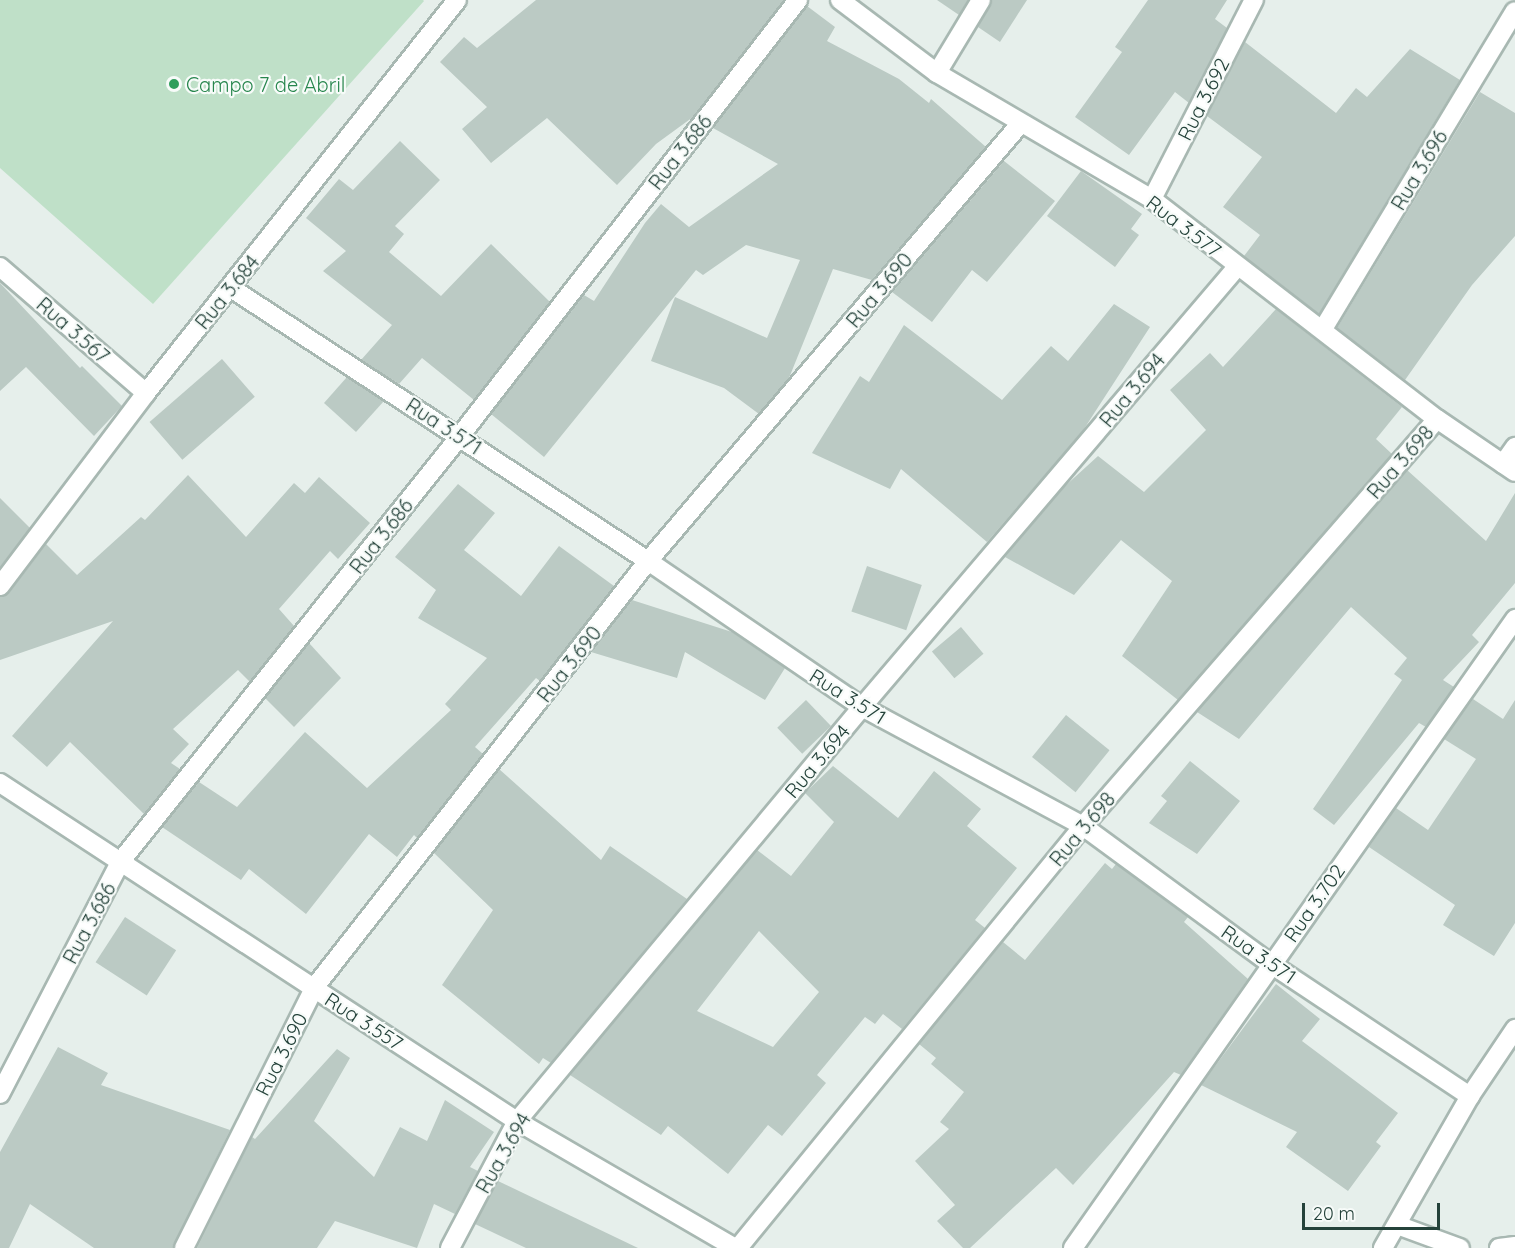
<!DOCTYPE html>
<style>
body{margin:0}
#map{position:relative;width:1515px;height:1248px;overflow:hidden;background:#e6efeb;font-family:Quicksand,sans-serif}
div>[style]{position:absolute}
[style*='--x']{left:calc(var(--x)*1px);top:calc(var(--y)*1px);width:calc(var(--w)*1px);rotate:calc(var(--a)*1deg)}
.green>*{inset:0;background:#bfe0c8}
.building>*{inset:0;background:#bbcac4;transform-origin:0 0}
.roads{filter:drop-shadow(2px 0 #a8b8b2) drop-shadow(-2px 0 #a8b8b2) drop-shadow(0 2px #a8b8b2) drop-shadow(0 -2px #a8b8b2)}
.street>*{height:18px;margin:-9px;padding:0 9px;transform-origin:9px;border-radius:9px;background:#fff}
.secondary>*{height:18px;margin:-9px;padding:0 9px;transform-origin:9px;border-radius:9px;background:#fff}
.dots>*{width:16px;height:16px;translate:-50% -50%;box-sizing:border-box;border:3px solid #f7fbf9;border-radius:50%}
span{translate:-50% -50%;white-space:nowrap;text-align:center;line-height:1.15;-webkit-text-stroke:4.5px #f7fbf9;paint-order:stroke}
.leisure-label{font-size:20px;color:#27864d}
.left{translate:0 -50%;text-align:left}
.street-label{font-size:20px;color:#24423a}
.scale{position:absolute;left:1302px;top:1203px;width:138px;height:27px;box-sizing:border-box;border:3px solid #24423a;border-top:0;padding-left:8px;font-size:18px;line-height:21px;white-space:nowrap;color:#24423a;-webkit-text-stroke:4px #f7fbf9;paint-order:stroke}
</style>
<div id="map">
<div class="green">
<div style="clip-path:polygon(0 0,423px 0,424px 1px,153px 304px,0 168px)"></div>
</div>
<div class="building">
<div style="clip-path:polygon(536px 0,784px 0,693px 117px,656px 144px,617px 185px,547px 118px,491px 163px,462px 129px,487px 107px,440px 62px,464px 37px,477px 48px)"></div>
<div style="clip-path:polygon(937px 0,968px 0,959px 15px)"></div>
<div style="clip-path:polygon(992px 0,1027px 0,1000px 42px,978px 27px)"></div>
<div style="clip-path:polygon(1148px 0,1227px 0,1215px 19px,1227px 28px,1189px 103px,1175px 92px,1129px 155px,1075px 117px,1122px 52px,1115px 47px)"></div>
<div style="clip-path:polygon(807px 6px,835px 27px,827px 41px,899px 79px,929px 103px,931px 99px,986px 147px,872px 280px,833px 269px,789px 378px,759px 414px,724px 388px,651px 361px,675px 297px,767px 338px,800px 260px,746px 245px,703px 275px,696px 270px,544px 457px,491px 414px,584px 295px,594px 301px,645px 223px,661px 204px,689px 227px,778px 164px,713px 128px)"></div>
<div style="clip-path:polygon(1245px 42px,1336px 113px,1356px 88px,1367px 97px,1410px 49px,1460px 80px,1319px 314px,1244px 256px,1260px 235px,1223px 207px,1262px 157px,1207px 116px)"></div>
<div style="clip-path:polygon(1480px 92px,1515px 113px,1515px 236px,1472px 285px,1405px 380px,1337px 328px)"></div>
<div style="clip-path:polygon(400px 141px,440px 180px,395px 226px,404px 234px,389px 252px,441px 296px,491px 244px,550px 302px,474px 400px,422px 358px,399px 384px,361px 360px,392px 325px,323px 271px,346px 251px,306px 218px,339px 179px,353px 190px)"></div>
<div style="clip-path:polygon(1004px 161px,1055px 201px,987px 282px,972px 270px,932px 322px,892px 292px)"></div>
<div style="clip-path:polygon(1081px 171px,1142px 214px,1131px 229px,1139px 235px,1115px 267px,1047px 216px)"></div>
<div style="clip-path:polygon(0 283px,80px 368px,82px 366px,122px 406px,94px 436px,26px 367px,0 391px)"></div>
<div style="clip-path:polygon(1114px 304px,1150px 327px,1082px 432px,987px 542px,901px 469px,890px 489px,812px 453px,860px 376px,869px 382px,904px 325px,1002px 400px,1051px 346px,1068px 361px)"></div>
<div style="clip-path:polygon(1276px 309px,1402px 407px,1376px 439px,1392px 454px,1178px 700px,1122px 656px,1172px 581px,1121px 540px,1074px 595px,1005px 557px,1064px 487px,1098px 456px,1144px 492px,1206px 430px,1170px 390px,1210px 353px,1223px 367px)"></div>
<div style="left:222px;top:359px;width:50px;height:96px;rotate:49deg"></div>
<div style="clip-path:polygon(347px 377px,384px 401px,356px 432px,324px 403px)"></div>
<div style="clip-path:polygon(1407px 470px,1486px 541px,1515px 493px,1515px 583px,1472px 635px,1479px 642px,1443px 680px,1454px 687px,1426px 727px,1419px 723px,1334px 825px,1313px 809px,1402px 680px,1394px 674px,1407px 658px,1351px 607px,1239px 739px,1197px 712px)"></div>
<div style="clip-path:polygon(188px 475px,246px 537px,294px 483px,305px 493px,319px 477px,370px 523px,338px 559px,330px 551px,279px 609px,294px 626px,250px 682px,238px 670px,173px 729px,189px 744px,171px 763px,180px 769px,144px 814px,70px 742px,47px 767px,12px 736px,113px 621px,0 660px,0 597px,9px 593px,46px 544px,77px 575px,141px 517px,145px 520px)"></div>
<div style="clip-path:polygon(458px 484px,495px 513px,464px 550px,521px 596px,559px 546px,614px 586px,540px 681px,536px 678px,475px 747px,483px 754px,417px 838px,414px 835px,397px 857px,369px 834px,306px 914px,249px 869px,241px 880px,162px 827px,199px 782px,237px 807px,305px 732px,367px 788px,451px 710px,445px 704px,487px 658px,418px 618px,436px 590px,395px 557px)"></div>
<div style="clip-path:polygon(0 498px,30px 528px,0 567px)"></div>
<div style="left:867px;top:566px;width:58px;height:48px;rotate:19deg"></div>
<div style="clip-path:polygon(632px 600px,732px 632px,785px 668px,765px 700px,685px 652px,677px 678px,591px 652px)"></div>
<div style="left:961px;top:627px;width:35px;height:38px;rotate:50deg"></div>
<div style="clip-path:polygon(309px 643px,341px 678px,294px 727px,265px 698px)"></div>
<div style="clip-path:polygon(1473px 699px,1503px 719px,1515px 700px,1515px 923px,1494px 956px,1443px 925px,1455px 905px,1369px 847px,1396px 808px,1428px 830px,1476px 759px,1444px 739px)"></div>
<div style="left:806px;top:700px;width:36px;height:40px;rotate:46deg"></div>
<div style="left:1066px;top:715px;width:56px;height:54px;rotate:39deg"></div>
<div style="clip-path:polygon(1190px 761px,1240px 801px,1197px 854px,1149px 823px,1167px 801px,1161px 796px)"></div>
<div style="clip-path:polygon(evenodd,833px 766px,898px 818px,934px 771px,981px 809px,967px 826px,1017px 868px,975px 920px,985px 928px,902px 1029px,883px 1014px,875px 1024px,865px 1017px,817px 1075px,826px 1083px,782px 1136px,768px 1125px,728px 1174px,668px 1126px,661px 1135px,570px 1075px,757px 850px,791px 876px,834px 822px,805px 793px,833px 766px,759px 931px,819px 992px,773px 1047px,697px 1011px,759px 931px)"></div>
<div style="clip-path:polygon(499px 769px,601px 860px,610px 846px,687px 899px,551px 1063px,543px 1058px,539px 1064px,442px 985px,493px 910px,434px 853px)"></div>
<div style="clip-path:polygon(1105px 863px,1112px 869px,1116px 864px,1188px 917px,1184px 922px,1248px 979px,1181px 1075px,1174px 1072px,1073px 1185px,1056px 1168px,970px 1248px,963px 1248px,937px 1221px,955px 1205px,915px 1161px,949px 1129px,940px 1122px,964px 1092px,931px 1064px,936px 1058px,919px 1044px,1003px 942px,1025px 960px)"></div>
<div style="left:125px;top:917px;width:61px;height:54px;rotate:33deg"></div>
<div style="clip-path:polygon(1276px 984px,1320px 1019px,1302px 1041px,1398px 1113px,1376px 1142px,1381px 1146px,1348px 1191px,1286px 1147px,1297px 1132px,1201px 1085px)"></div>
<div style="clip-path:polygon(58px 1047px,108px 1073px,101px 1085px,230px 1130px,173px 1248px,94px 1248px,30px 1204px,9px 1248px,0 1248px,0 1152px)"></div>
<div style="clip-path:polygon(337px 1049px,350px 1058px,314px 1121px,374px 1177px,400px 1127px,427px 1141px,445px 1100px,494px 1132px,470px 1167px,478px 1171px,455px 1214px,434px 1204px,417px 1248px,335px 1221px,317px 1248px,197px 1248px,252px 1137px,255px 1139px)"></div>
<div style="clip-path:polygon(498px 1181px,638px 1248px,526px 1248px,475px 1224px)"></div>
</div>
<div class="roads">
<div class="street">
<div style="--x:840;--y:0;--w:121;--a:37"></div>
<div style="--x:937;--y:73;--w:249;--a:30.4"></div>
<div style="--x:1152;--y:199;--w:360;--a:37.7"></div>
<div style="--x:1437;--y:419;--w:94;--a:34.2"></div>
<div style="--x:937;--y:73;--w:85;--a:-58.9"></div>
<div style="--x:1152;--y:199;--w:224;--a:-62.9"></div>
<div style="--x:0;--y:267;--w:193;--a:40.8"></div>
<div style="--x:231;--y:288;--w:498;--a:33.2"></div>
<div style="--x:648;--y:561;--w:259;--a:34.3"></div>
<div style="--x:862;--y:707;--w:251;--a:28.3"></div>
<div style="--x:1083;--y:826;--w:233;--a:36.3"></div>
<div style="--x:1271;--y:964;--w:239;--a:33.6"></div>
<div style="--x:1323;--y:329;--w:371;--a:-58.9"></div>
<div style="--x:1503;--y:464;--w:21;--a:-55"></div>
<div style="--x:0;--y:586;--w:242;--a:-52.9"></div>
<div style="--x:146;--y:393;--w:501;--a:-51.64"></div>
<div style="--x:0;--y:783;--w:618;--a:33.18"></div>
<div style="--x:517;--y:1121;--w:252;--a:30.2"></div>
<div style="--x:0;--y:1094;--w:263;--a:-62.6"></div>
<div style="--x:121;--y:861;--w:544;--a:-51.42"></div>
<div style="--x:460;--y:436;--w:552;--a:-52.22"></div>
<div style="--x:1397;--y:1225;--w:67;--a:20.1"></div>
<div style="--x:184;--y:1248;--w:291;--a:-63.4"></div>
<div style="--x:314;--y:988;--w:542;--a:-51.97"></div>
<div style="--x:648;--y:561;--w:574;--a:-49.59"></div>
<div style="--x:450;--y:1248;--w:144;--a:-62.2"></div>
<div style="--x:517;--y:1121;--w:539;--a:-50.19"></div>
<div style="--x:862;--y:707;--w:578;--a:-49.56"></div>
<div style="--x:738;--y:1248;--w:545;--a:-50.73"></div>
<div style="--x:1083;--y:826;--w:539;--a:-48.98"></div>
<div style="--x:1073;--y:1248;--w:769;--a:-54.9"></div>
<div style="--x:1499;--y:1248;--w:16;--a:-7"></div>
</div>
<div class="secondary">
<div style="--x:1383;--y:1248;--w:175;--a:-60.2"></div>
<div style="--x:1470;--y:1096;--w:81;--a:-56.1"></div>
</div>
</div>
<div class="dots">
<div style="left:174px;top:84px;background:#2e9e5b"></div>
</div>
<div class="leisure-label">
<span class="left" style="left:186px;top:84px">Campo 7 de Abril</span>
</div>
<div class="street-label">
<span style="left:1203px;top:99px;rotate:-63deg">Rua 3.692</span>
<span style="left:680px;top:152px;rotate:-52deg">Rua 3.686</span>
<span style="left:1419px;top:170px;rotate:-59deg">Rua 3.696</span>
<span style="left:1184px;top:226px;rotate:37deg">Rua 3.577</span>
<span style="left:879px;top:290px;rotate:-50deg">Rua 3.690</span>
<span style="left:227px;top:292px;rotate:-51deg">Rua 3.684</span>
<span style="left:73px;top:330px;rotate:41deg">Rua 3.567</span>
<span style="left:1132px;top:390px;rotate:-50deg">Rua 3.694</span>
<span style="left:444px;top:426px;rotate:33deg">Rua 3.571</span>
<span style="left:1400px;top:462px;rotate:-49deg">Rua 3.698</span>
<span style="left:381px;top:536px;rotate:-52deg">Rua 3.686</span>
<span style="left:569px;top:664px;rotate:-52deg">Rua 3.690</span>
<span style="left:848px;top:696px;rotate:32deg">Rua 3.571</span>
<span style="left:817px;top:761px;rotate:-50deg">Rua 3.694</span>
<span style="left:1082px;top:829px;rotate:-50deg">Rua 3.698</span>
<span style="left:1314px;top:903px;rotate:-55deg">Rua 3.702</span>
<span style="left:89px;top:923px;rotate:-62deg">Rua 3.686</span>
<span style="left:1259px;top:954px;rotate:35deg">Rua 3.571</span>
<span style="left:364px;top:1021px;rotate:33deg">Rua 3.557</span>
<span style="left:281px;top:1054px;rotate:-63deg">Rua 3.690</span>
<span style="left:503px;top:1153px;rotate:-60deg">Rua 3.694</span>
</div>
<div class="scale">20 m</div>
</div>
